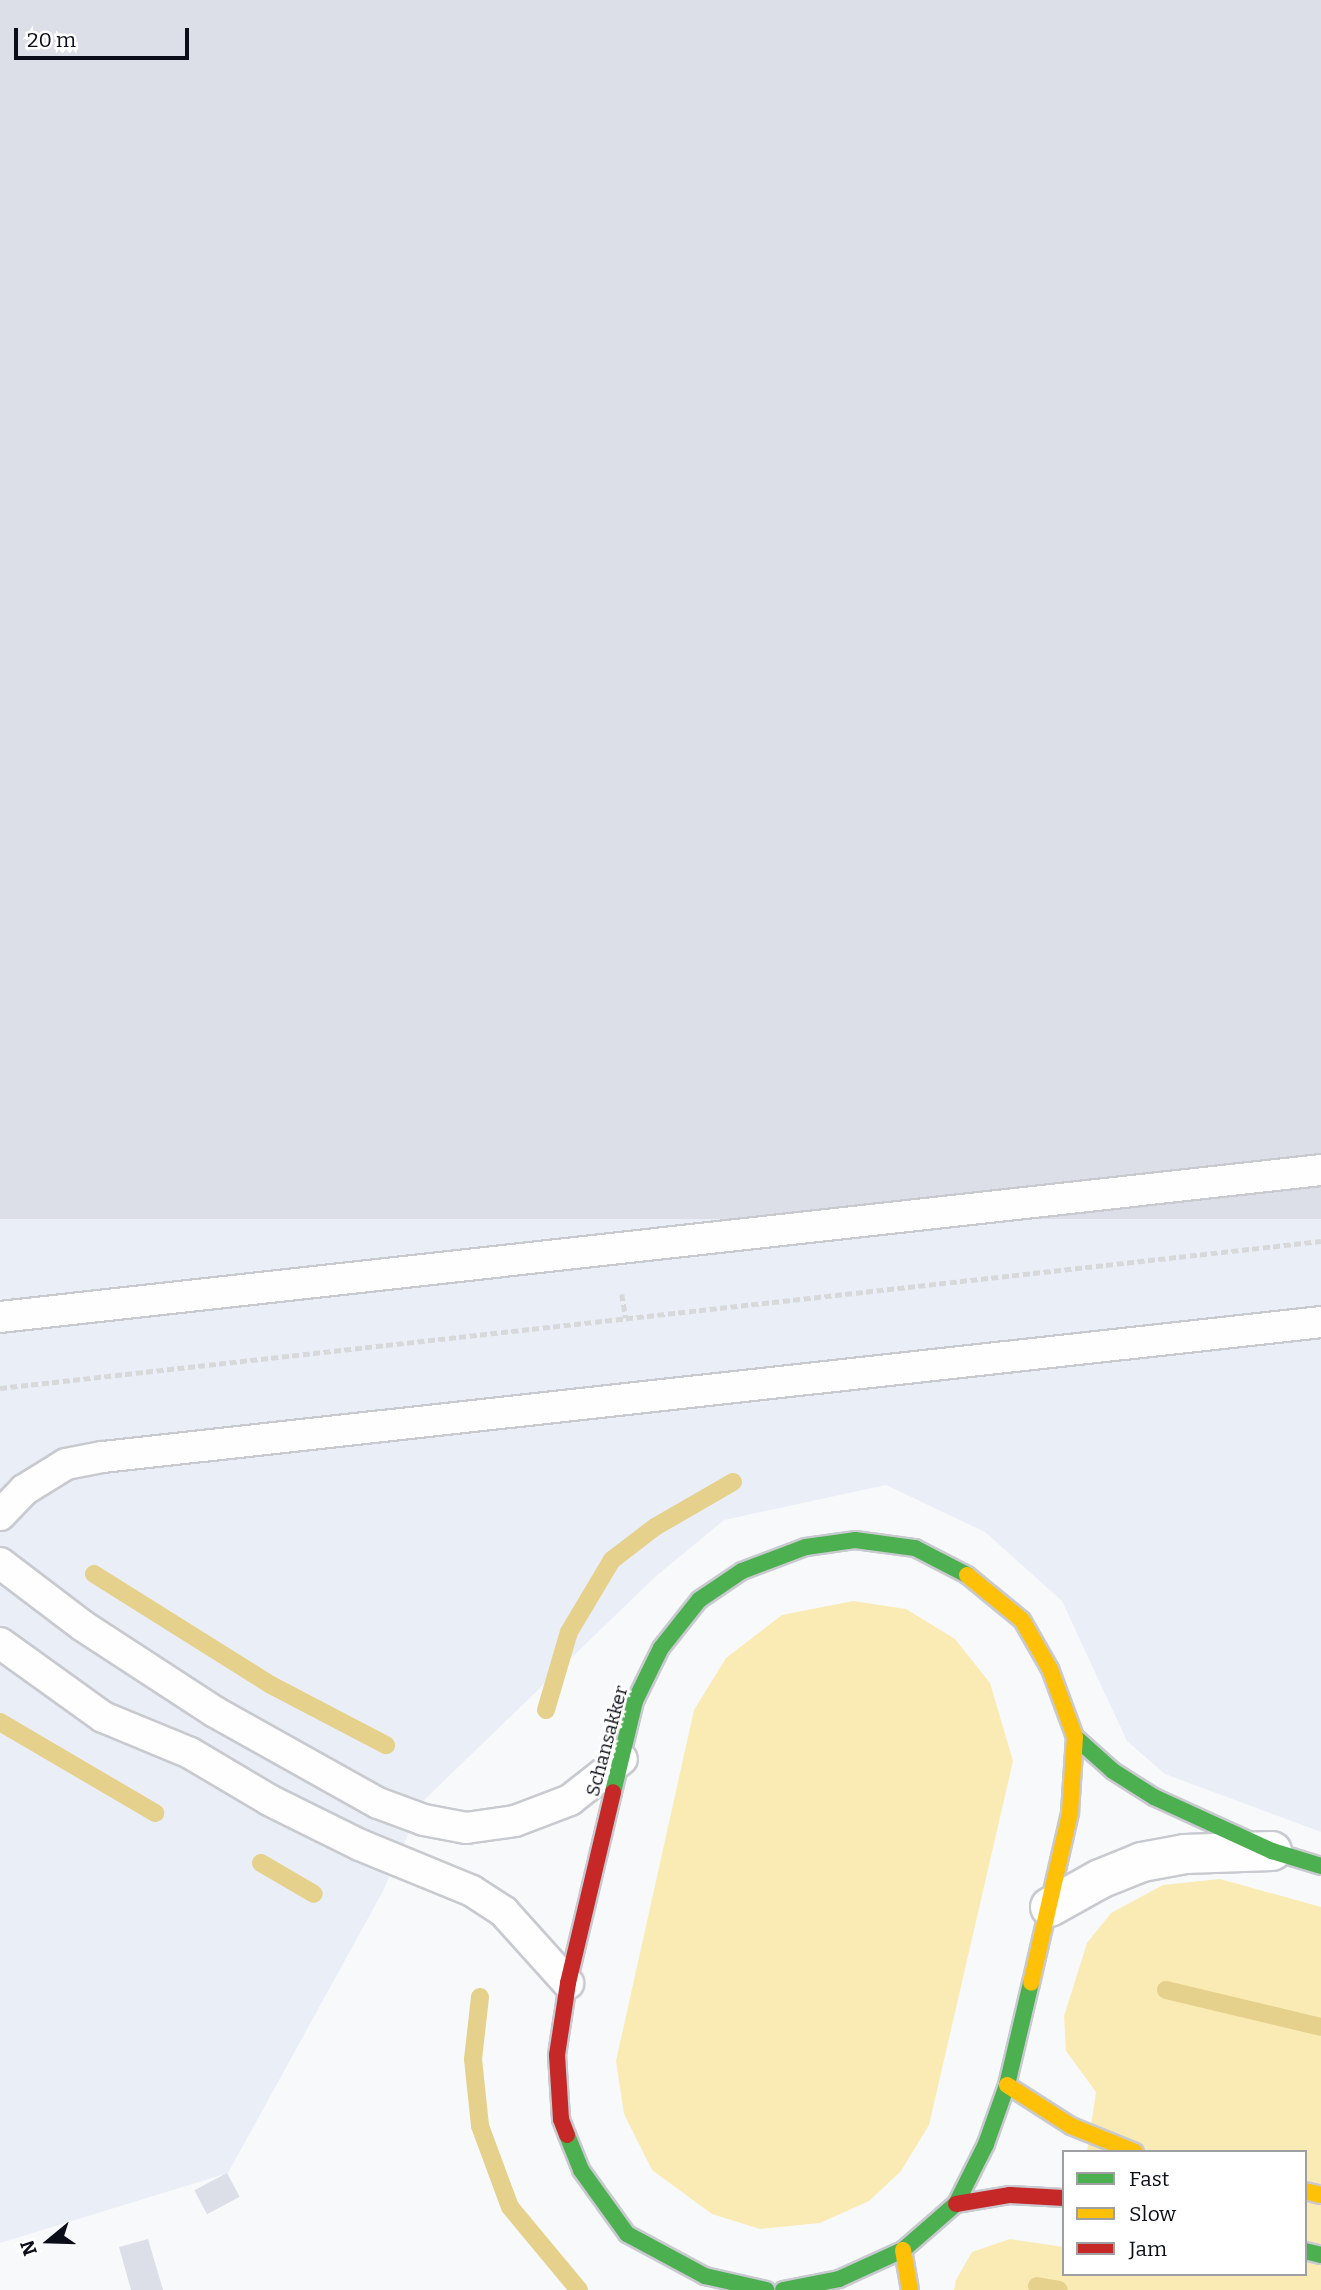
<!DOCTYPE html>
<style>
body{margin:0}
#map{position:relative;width:1321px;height:2290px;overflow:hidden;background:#f7f9fb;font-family:Bitter,serif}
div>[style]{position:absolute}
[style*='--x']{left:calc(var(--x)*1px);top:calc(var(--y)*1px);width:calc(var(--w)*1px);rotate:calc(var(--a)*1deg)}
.built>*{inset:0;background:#eaeef7}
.green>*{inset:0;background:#faebb5}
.stream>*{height:18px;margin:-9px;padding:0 9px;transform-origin:9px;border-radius:9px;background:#e5d18b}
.building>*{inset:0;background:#dcdfe7;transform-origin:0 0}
.path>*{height:4.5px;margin-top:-2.25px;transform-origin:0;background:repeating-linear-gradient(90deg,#d7d8d9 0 7px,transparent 0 10.5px)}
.roads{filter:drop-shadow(2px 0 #c8cad0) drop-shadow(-2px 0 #c8cad0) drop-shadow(0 2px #c8cad0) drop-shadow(0 -2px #c8cad0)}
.lane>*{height:30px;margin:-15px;padding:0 15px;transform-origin:15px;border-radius:15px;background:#fefefe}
.street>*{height:38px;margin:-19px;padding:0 19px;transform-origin:19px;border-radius:19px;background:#fefefe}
.fast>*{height:16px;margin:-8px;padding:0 8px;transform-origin:8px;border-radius:8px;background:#4caf50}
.slow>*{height:16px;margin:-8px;padding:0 8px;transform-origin:8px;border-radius:8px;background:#ffc107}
.jam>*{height:16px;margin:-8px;padding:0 8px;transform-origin:8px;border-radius:8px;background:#c62828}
span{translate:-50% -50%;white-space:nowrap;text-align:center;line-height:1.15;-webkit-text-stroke:5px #fff;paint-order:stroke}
.street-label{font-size:19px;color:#0b0e18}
.legend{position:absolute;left:1062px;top:2150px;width:245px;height:126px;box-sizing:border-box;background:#fff;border:2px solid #9d9fa3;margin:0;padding:9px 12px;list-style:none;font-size:21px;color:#0b0e18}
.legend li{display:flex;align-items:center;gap:14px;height:35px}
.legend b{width:35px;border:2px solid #9d9fa3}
.north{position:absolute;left:14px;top:2206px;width:70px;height:70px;-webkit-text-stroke:5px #fff;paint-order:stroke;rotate:251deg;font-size:19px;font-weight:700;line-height:28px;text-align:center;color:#0b0e18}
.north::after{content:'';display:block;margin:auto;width:24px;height:32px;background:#0b0e18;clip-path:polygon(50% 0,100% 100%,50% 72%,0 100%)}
.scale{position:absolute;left:14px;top:28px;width:175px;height:32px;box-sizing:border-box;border:4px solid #0b0e18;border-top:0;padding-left:9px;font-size:21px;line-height:24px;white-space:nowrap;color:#0b0e18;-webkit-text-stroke:5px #fff;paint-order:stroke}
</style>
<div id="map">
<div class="built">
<div style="clip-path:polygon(0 0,1321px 0,1321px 1832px,1165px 1774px,1127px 1741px,1062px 1601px,985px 1532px,886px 1485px,724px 1520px,655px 1577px,423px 1801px,383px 1891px,228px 2173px,0 2243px)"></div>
</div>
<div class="green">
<div style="clip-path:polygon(853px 1601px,906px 1609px,955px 1639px,990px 1683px,1013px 1761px,929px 2125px,901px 2171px,869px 2201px,820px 2223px,760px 2229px,712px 2214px,652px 2170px,624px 2114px,616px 2061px,694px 1710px,726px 1658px,782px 1615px)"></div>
<div style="clip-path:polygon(1220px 1879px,1321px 1907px,1321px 2290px,954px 2290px,956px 2280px,972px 2252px,1010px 2239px,1064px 2247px,1064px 2274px,1305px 2274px,1305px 2152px,1087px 2152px,1096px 2092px,1066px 2051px,1064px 2016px,1087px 1943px,1111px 1913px,1163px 1885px)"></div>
</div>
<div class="stream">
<div style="--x:94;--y:1574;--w:209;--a:32.1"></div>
<div style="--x:271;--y:1685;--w:130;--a:27.6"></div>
<div style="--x:546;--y:1710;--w:81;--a:-73.6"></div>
<div style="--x:569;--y:1632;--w:84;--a:-59.2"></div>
<div style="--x:612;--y:1560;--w:54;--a:-37.5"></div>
<div style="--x:655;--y:1527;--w:90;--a:-30"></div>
<div style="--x:0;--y:1722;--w:180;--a:30.4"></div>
<div style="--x:261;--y:1863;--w:61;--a:30.3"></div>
<div style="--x:1166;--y:1990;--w:159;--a:13.4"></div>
<div style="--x:480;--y:1997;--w:62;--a:96.4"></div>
<div style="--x:473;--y:2059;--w:67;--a:84"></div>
<div style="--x:480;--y:2126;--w:86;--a:69.7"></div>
<div style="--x:510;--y:2207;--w:108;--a:50.3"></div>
<div style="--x:1037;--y:2286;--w:22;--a:10"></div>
</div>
<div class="building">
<div style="left:0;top:0;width:1321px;height:1219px"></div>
<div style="left:227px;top:2173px;width:27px;height:37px;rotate:62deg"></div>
<div style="clip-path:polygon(148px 2239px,163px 2290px,131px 2290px,119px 2247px)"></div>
</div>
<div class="path">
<div style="--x:622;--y:1294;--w:24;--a:81"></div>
<div style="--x:0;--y:1388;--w:1329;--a:-6.35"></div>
</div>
<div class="roads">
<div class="lane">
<div style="--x:0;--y:1317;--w:1329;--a:-6.35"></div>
<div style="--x:0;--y:1515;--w:35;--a:-46"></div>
<div style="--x:24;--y:1490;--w:49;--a:-31.8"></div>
<div style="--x:66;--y:1464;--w:38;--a:-11"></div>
<div style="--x:103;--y:1457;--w:1225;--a:-6.32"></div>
<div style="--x:0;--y:1563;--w:104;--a:37.2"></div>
<div style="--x:83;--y:1626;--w:158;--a:33.1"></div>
<div style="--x:215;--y:1712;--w:187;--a:29.2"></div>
<div style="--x:378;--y:1803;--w:49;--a:20.3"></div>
<div style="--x:424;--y:1820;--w:43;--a:10.8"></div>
<div style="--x:466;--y:1828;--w:49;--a:-8.1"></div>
<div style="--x:515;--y:1821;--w:59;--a:-20.9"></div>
<div style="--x:570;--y:1800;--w:66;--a:-38.3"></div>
<div style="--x:0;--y:1643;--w:127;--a:35.7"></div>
<div style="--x:103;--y:1717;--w:94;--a:22.5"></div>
<div style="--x:190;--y:1753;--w:92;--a:30.7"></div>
<div style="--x:269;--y:1800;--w:102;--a:26.3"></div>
<div style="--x:360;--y:1845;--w:121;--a:22.3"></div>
<div style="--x:472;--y:1891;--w:38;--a:33"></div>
<div style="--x:504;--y:1912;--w:96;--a:48"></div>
</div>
<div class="street">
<div style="--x:1050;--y:1907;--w:57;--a:-29.2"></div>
<div style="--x:1100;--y:1879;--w:45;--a:-22"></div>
<div style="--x:1142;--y:1862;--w:44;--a:-10.5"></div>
<div style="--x:1185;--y:1854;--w:87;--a:-2"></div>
</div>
<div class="fast">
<div style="--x:1075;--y:1737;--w:51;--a:41.8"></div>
<div style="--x:1113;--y:1771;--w:49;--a:32.4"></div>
<div style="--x:1154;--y:1797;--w:130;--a:24.6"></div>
<div style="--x:1272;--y:1851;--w:51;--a:17"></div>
<div style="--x:613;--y:1792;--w:94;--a:-76.4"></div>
<div style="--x:635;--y:1701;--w:59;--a:-63.9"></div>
<div style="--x:661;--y:1648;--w:61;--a:-51.6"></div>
<div style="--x:699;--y:1600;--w:52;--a:-34"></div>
<div style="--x:742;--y:1571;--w:68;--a:-20.6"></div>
<div style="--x:806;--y:1547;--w:49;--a:-8.1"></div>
<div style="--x:855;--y:1540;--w:61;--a:7.6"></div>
<div style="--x:915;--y:1548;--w:59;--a:27.4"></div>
<div style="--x:567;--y:2135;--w:38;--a:68"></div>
<div style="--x:581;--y:2170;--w:79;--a:54.3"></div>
<div style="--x:627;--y:2234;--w:89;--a:28.3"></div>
<div style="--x:705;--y:2276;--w:63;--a:12.9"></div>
<div style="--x:1305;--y:2251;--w:16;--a:14"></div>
<div style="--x:783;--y:2290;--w:57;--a:-11.1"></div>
<div style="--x:839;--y:2279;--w:70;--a:-24.4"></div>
<div style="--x:903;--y:2250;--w:70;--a:-41"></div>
<div style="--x:956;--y:2204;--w:67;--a:-63.4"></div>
<div style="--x:986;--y:2144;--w:63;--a:-70.4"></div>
<div style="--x:1007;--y:2085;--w:105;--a:-76.8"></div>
</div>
<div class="slow">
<div style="--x:967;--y:1575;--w:71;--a:39.3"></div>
<div style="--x:1022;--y:1620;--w:56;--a:60.3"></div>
<div style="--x:1050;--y:1669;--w:72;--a:69.8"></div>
<div style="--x:1075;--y:1737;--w:76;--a:93.8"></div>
<div style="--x:1070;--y:1813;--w:174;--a:102.9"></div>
<div style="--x:1007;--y:2085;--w:76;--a:32.6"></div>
<div style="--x:1071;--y:2126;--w:69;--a:22.1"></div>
<div style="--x:1305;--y:2191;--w:16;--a:14"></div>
<div style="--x:903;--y:2250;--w:41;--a:80.1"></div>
</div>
<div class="jam">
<div style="--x:567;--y:2135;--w:17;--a:-111"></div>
<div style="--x:561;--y:2119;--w:64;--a:-93.6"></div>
<div style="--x:557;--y:2055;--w:73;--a:-81.3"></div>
<div style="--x:568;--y:1983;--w:196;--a:-76.7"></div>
<div style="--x:956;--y:2204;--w:55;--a:-9.5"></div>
<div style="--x:1010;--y:2195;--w:54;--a:3.2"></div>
</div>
</div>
<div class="street-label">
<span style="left:607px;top:1741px;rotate:-75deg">Schansakker</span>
</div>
<ul class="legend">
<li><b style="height:9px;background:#4caf50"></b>Fast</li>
<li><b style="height:9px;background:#ffc107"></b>Slow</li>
<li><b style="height:9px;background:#c62828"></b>Jam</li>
</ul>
<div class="north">N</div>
<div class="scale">20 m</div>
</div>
